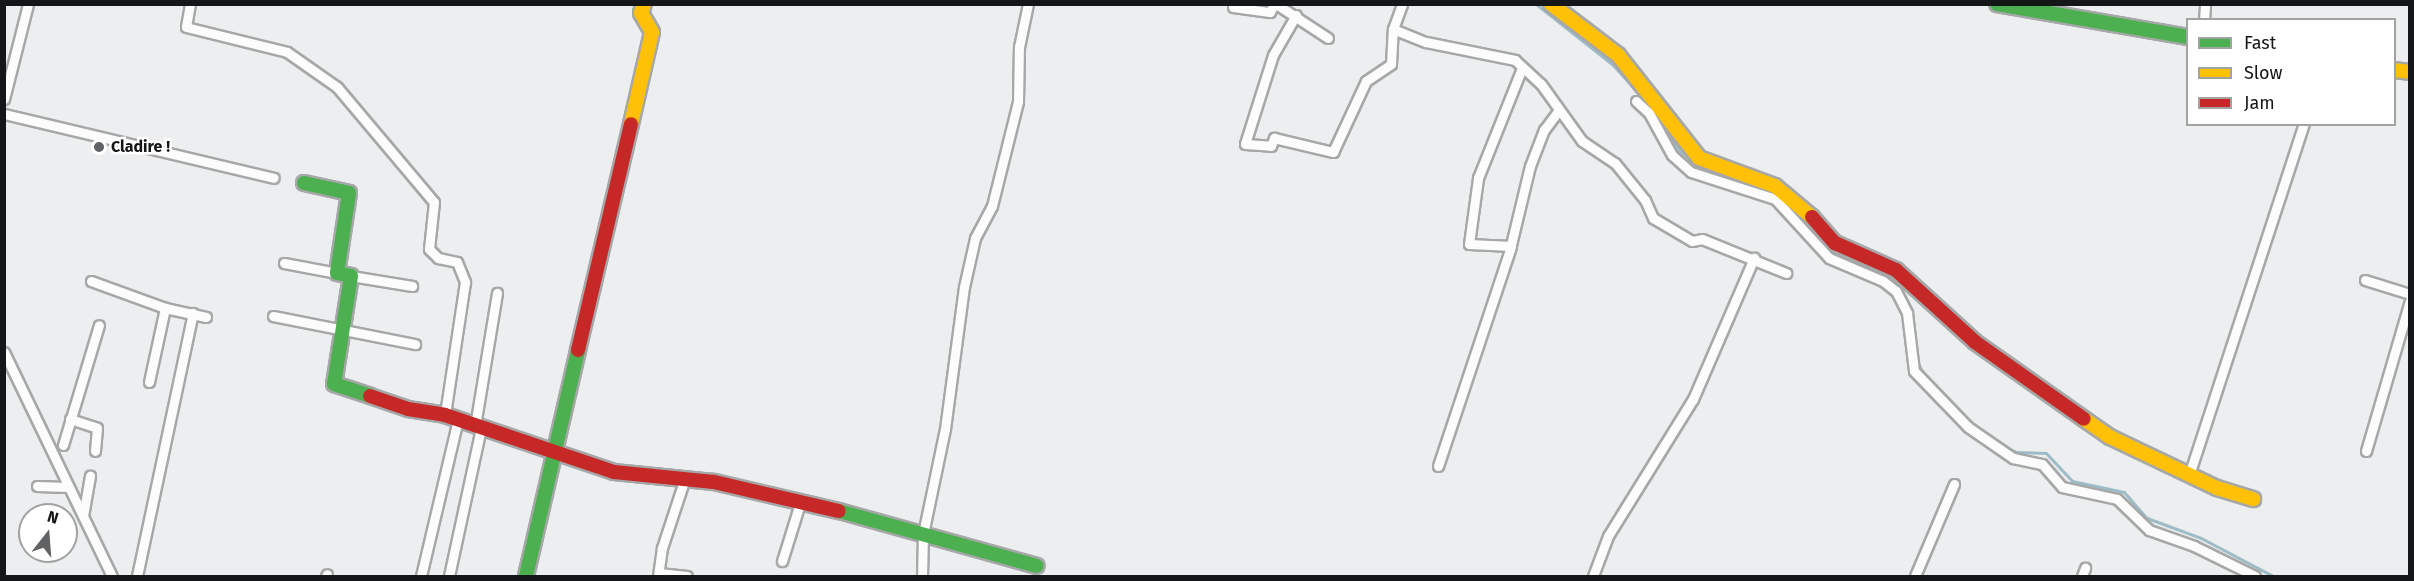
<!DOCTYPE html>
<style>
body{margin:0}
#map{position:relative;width:2414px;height:581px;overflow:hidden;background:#eceeef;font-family:"Fira Sans",sans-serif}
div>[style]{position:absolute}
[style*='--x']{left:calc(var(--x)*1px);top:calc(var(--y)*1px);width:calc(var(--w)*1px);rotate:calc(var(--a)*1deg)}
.stream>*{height:3px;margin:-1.5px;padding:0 1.5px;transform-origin:1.5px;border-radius:1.5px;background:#9cbcc7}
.roads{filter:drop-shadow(2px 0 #a6a8a8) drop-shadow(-2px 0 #a6a8a8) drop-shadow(0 2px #a6a8a8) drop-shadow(0 -2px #a6a8a8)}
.street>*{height:9px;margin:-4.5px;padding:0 4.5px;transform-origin:4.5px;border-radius:4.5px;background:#fcfcfd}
.fast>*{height:14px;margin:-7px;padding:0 7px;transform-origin:7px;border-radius:7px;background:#4caf50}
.slow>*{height:14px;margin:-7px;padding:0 7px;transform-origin:7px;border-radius:7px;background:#ffc107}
.jam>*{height:14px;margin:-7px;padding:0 7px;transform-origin:7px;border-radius:7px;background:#c62828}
.dots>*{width:16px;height:16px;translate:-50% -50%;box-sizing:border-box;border:3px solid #fff;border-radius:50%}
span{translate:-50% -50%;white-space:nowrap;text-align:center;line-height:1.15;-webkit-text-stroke:5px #fff;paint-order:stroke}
.poi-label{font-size:16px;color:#151617;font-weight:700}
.left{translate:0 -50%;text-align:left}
.frame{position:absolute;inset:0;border:6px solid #151617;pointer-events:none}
.legend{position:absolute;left:2186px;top:18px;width:210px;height:108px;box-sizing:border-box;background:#fff;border:2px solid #a1a2a2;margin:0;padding:8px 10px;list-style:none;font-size:18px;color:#151617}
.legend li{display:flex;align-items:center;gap:12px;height:30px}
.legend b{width:30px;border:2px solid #a1a2a2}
.north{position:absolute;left:18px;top:503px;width:60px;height:60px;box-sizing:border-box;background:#fff;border:2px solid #a1a2a2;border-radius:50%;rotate:17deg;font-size:16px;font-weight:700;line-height:24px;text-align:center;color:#151617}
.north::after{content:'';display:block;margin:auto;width:21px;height:27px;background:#606263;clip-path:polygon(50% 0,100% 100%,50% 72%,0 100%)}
</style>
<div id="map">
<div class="stream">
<div style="--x:1536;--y:4;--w:98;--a:38.4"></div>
<div style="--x:1613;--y:65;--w:55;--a:47.9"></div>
<div style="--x:1650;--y:106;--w:71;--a:56.5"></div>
<div style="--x:1689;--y:165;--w:92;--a:18.4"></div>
<div style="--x:1788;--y:204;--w:57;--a:48.5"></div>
<div style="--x:1826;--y:247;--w:75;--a:26.2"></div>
<div style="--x:1893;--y:280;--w:31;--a:59"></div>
<div style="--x:1916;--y:358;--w:21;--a:67"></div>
<div style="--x:1965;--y:418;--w:26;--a:37"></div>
<div style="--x:2003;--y:446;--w:14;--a:25"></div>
<div style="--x:2016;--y:452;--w:30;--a:2"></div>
<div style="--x:2046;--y:453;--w:38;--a:47"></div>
<div style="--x:2072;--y:481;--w:53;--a:11.9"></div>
<div style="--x:2124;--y:492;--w:35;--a:49"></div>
<div style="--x:2147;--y:518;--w:58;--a:20.3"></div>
<div style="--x:2201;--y:538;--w:81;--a:27.8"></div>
</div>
<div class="roads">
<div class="street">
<div style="--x:190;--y:4;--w:23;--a:100"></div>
<div style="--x:186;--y:27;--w:104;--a:13.9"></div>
<div style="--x:287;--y:52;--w:61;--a:35"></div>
<div style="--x:337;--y:87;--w:150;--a:49.9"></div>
<div style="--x:434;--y:202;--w:47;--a:96.1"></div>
<div style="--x:429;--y:249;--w:13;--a:45"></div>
<div style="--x:438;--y:258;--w:19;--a:12"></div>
<div style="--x:457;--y:262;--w:22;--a:68"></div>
<div style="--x:465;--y:282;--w:134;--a:98.6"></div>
<div style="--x:1276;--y:4;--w:62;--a:33.2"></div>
<div style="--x:1233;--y:7;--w:37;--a:8"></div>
<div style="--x:1270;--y:12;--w:9;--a:-63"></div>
<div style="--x:1296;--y:15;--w:46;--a:119.9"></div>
<div style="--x:1273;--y:55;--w:93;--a:107.5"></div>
<div style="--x:1245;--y:144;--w:26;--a:4"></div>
<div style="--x:1271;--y:146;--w:9;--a:-69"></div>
<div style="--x:1274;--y:138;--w:61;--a:13.3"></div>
<div style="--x:1333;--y:152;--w:78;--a:-65.1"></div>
<div style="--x:1366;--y:81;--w:30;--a:-34"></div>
<div style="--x:1391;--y:64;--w:35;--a:-87"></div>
<div style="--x:1393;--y:29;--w:27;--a:-70"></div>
<div style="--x:2204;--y:20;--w:16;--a:-86"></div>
<div style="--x:1393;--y:29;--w:35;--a:22"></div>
<div style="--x:1426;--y:42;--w:91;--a:11.4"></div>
<div style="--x:1515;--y:60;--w:35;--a:43"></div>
<div style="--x:1541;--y:84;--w:70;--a:54.3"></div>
<div style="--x:1582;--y:141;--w:40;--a:34"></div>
<div style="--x:1615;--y:163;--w:48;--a:51"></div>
<div style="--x:1645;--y:200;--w:20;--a:66"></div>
<div style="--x:1653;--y:218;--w:45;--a:30.5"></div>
<div style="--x:1692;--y:241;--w:10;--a:-11"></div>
<div style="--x:1702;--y:239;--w:91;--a:22"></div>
<div style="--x:4;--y:99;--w:98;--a:-75.8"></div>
<div style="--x:1636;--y:101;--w:18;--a:43"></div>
<div style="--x:1649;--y:113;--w:48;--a:61.3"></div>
<div style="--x:1672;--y:155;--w:25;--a:42"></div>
<div style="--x:1691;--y:172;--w:88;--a:17.8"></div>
<div style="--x:1775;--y:199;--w:80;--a:47.5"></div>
<div style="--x:1829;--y:258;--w:59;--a:23.1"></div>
<div style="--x:1883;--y:281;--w:16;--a:38"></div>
<div style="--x:1896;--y:291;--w:25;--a:63"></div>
<div style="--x:1907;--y:313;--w:58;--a:83.1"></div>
<div style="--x:1914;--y:371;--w:78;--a:46"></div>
<div style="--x:1968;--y:427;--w:55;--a:34.6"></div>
<div style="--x:2013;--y:458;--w:30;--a:12"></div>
<div style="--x:2042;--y:464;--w:30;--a:49"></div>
<div style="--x:2062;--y:487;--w:56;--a:12.3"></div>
<div style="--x:2117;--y:499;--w:45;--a:44.1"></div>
<div style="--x:2149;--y:530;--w:48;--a:19.6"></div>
<div style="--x:2194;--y:546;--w:68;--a:26.2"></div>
<div style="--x:4;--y:114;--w:277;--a:13.3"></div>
<div style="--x:1511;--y:246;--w:42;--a:-177.3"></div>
<div style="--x:1469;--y:244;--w:67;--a:-82.2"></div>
<div style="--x:1478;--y:178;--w:118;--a:-68.2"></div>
<div style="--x:284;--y:263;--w:54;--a:10.7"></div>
<div style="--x:351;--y:276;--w:62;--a:9.3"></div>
<div style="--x:2365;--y:280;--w:47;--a:17.3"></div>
<div style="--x:91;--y:281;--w:79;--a:20"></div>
<div style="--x:165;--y:308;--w:42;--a:12.4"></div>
<div style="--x:273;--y:316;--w:145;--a:11.2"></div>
<div style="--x:4;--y:352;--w:249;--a:64.3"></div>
<div style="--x:149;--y:382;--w:76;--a:-77.8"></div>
<div style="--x:70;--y:419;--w:28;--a:18"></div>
<div style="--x:97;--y:428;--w:23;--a:95"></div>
<div style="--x:475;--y:426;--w:135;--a:-80.6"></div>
<div style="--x:63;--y:445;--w:125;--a:-73.3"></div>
<div style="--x:2366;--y:451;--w:156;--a:-73.7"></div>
<div style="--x:1438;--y:466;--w:229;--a:-71.6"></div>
<div style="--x:1510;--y:249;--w:85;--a:-76.5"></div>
<div style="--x:1530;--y:166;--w:39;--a:-69"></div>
<div style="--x:1544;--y:130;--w:25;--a:-53"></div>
<div style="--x:2189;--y:475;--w:369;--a:-71.9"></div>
<div style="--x:37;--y:486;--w:30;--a:2"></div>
<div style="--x:83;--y:516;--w:41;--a:-80.1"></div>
<div style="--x:782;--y:561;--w:64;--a:-72.7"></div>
<div style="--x:659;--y:573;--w:28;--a:6"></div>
<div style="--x:137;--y:576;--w:269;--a:-78"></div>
<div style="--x:326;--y:576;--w:2;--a:-63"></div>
<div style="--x:421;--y:576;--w:161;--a:-76.7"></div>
<div style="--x:449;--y:576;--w:151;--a:-77.8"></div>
<div style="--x:658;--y:576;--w:28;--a:-82"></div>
<div style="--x:662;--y:548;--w:71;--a:-71.8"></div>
<div style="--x:922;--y:576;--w:42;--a:-88.6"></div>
<div style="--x:923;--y:534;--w:107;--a:-78.2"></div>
<div style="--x:945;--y:429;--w:143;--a:-82.4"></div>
<div style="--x:964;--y:287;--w:50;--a:-77.3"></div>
<div style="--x:975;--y:238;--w:36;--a:-62"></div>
<div style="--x:992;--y:206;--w:107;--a:-76"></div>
<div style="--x:1018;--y:102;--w:55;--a:-89"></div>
<div style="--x:1019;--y:47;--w:44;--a:-78.2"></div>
<div style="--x:1593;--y:576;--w:43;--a:-69.4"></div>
<div style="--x:1608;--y:536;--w:161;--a:-58.2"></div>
<div style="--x:1693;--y:399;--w:154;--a:-66.6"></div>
<div style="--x:1915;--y:576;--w:100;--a:-67"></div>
<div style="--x:2082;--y:576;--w:9;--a:-69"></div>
</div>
<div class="fast">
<div style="--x:1997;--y:4;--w:194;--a:9.8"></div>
<div style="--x:304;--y:183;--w:46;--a:12.5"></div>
<div style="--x:349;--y:193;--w:81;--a:98.5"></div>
<div style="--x:337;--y:273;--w:14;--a:12"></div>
<div style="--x:351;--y:276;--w:109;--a:98.9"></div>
<div style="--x:334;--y:384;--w:38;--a:18"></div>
<div style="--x:839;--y:511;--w:205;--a:15.5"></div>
<div style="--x:526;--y:576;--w:232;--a:-77"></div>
</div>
<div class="slow">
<div style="--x:1551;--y:4;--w:84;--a:37.3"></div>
<div style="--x:1618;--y:55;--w:131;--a:51.8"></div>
<div style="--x:1699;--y:158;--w:81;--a:20.2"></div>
<div style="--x:1775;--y:186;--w:48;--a:40"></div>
<div style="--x:2394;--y:70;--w:16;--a:7"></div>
<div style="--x:631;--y:124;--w:94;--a:-77.1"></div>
<div style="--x:652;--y:32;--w:22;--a:-120"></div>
<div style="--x:641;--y:13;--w:9;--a:-72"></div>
<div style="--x:2084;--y:419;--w:32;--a:35"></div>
<div style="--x:2110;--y:437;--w:119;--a:25.5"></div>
<div style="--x:2217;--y:488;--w:38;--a:17"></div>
</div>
<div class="jam">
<div style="--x:1812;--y:217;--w:35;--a:49"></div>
<div style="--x:1835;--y:243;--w:67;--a:23.9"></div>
<div style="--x:1896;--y:270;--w:107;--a:42.3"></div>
<div style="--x:1975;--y:342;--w:133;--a:35.2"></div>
<div style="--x:578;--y:350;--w:232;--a:-76.8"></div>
<div style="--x:370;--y:396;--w:40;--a:18.9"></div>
<div style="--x:408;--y:409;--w:37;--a:9"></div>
<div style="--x:445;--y:415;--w:178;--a:18.6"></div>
<div style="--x:614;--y:472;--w:100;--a:5.7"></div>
<div style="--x:714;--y:482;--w:128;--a:13.1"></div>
</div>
</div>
<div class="dots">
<div style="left:99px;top:147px;background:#606263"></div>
</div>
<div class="poi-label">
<span class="left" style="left:111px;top:147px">Cladire !</span>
</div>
<div class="frame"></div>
<ul class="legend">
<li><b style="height:8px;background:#4caf50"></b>Fast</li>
<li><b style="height:8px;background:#ffc107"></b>Slow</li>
<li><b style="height:8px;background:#c62828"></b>Jam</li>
</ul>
<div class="north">N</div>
</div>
